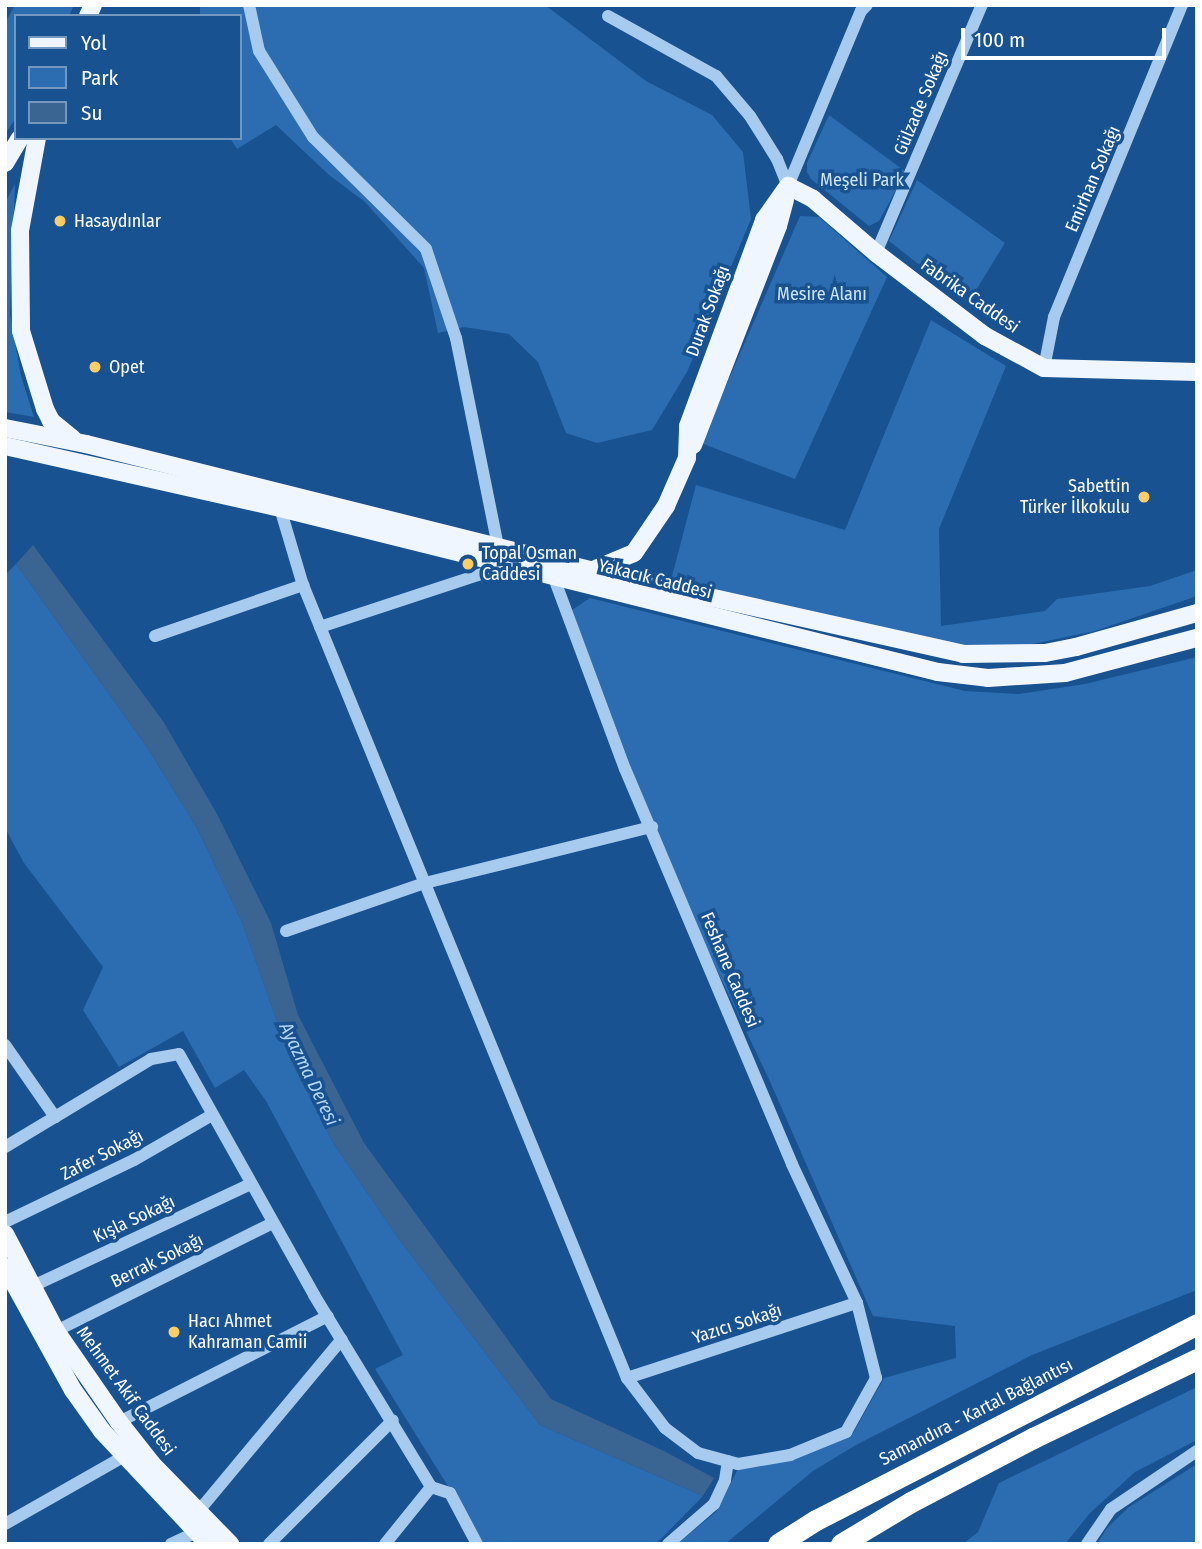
<!DOCTYPE html>
<meta charset="utf-8">
<style>
body{margin:0}
#map{position:relative;width:1202px;height:1549px;overflow:hidden;background:#185291;font-family:"Fira Sans Condensed",sans-serif}
div>[style]{position:absolute}
[style*='--x']{left:calc(var(--x)*1px);top:calc(var(--y)*1px);width:calc(var(--w)*1px);rotate:calc(var(--a)*1deg)}
.green>*{inset:0;background:#2b6db0}
.water>*{inset:0;background:#3a6592}
.minor>*{height:12px;margin:-6px;padding:0 6px;transform-origin:6px;border-radius:6px;background:#a7cbef}
.major>*{height:18px;margin:-9px;padding:0 9px;transform-origin:9px;border-radius:9px;background:#f0f6ff}
.highway>*{height:21px;margin:-10.5px;padding:0 10.5px;transform-origin:10.5px;border-radius:10.5px;background:#fff}
.dots>*{width:19px;height:19px;translate:-50% -50%;box-sizing:border-box;border:4px solid #185291;border-radius:50%}
span{translate:-50% -50%;white-space:nowrap;text-align:center;line-height:1.15;-webkit-text-stroke:7px #185291;paint-order:stroke}
.street-label{font-size:18px;color:#fff}
.park-label{font-size:18px;color:#cee4fb}
.poi-label{font-size:18px;color:#fff}
.left{translate:0 -50%;text-align:left}
.right{translate:-100% -50%;text-align:right}
.water-label{font-size:19px;color:#b3d5f6;font-style:italic}
.frame{position:absolute;inset:0;border:7px solid #fff;pointer-events:none}
.legend{position:absolute;left:14px;top:14px;width:228px;height:126px;box-sizing:border-box;background:#185291;border:2px solid #7497bd;margin:0;padding:9px 12px;list-style:none;font-size:21px;color:#fff}
.legend li{display:flex;align-items:center;gap:14px;height:35px}
.legend b{width:35px;border:2px solid #7497bd}
.scale{position:absolute;left:961px;top:28px;width:205px;height:32px;box-sizing:border-box;border:4px solid #fff;border-top:0;padding-left:9px;font-size:21px;line-height:24px;white-space:nowrap;color:#fff;-webkit-text-stroke:5px #185291;paint-order:stroke}
</style>
<div id="map">
<div class="green">
<div style="clip-path:polygon(15px 5px,74px 5px,69px 16px,16px 16px,16px 118px,5px 134px,5px 23px)"></div>
<div style="clip-path:polygon(200px 5px,545px 5px,646px 81px,712px 115px,743px 152px,751px 219px,687px 372px,652px 430px,597px 443px,566px 433px,538px 362px,509px 334px,464px 327px,438px 333px,424px 268px,365px 202px,329px 175px,276px 125px,237px 149px,230px 138px,240px 138px,240px 16px,200px 16px)"></div>
<div style="clip-path:polygon(829px 115px,906px 172px,879px 221px,869px 226px,811px 179px,807px 172px,807px 163px)"></div>
<div style="clip-path:polygon(917px 180px,1005px 243px,968px 303px,889px 241px)"></div>
<div style="clip-path:polygon(15px 184px,10px 314px,21px 376px,34px 417px,5px 412px,5px 203px)"></div>
<div style="clip-path:polygon(800px 216px,819px 217px,887px 277px,795px 479px,701px 443px)"></div>
<div style="clip-path:polygon(931px 320px,1006px 366px,939px 529px,941px 626px,1045px 611px,1057px 599px,1150px 586px,1197px 570px,1197px 596px,1095px 631px,1023px 646px,959px 645px,671px 580px,696px 485px,845px 530px)"></div>
<div style="clip-path:polygon(16px 564px,149px 750px,197px 828px,242px 922px,291px 1061px,335px 1146px,399px 1239px,540px 1425px,703px 1496px,656px 1544px,484px 1544px,375px 1369px,403px 1355px,266px 1101px,244px 1070px,215px 1088px,183px 1031px,119px 1067px,83px 1010px,103px 967px,24px 863px,5px 828px,5px 575px)"></div>
<div style="clip-path:polygon(590px 598px,965px 691px,1019px 694px,1085px 684px,1197px 657px,1197px 1290px,1032px 1355px,856px 1445px,813px 1471px,725px 1544px,677px 1544px,716px 1512px,738px 1469px,787px 1461px,852px 1435px,884px 1378px,956px 1358px,955px 1326px,873px 1316px,768px 1077px,671px 874px,572px 610px)"></div>
<div style="clip-path:polygon(1197px 1387px,1197px 1440px,1135px 1472px,1090px 1513px,1065px 1544px,963px 1544px,978px 1532px,999px 1483px)"></div>
<div style="clip-path:polygon(1197px 1464px,1197px 1544px,1097px 1544px,1107px 1528px,1129px 1507px)"></div>
</div>
<div class="water">
<div style="clip-path:polygon(33px 545px,163px 721px,217px 814px,271px 923px,298px 1015px,364px 1143px,551px 1399px,664px 1451px,714px 1478px,703px 1496px,540px 1425px,399px 1239px,335px 1146px,291px 1061px,242px 922px,197px 828px,149px 750px,16px 564px)"></div>
</div>
<div class="minor">
<div style="--x:249;--y:5;--w:47;--a:77.7"></div>
<div style="--x:259;--y:51;--w:102;--a:57.9"></div>
<div style="--x:313;--y:137;--w:159;--a:44.7"></div>
<div style="--x:426;--y:249;--w:94;--a:71.4"></div>
<div style="--x:456;--y:338;--w:212;--a:78.6"></div>
<div style="--x:608;--y:16;--w:124;--a:29.1"></div>
<div style="--x:716;--y:76;--w:52;--a:49.6"></div>
<div style="--x:750;--y:116;--w:51;--a:57.9"></div>
<div style="--x:777;--y:159;--w:29;--a:68"></div>
<div style="--x:788;--y:186;--w:190;--a:-67.4"></div>
<div style="--x:861;--y:11;--w:8;--a:-45"></div>
<div style="--x:876;--y:253;--w:270;--a:-66.9"></div>
<div style="--x:1044;--y:368;--w:52;--a:-78.9"></div>
<div style="--x:1054;--y:317;--w:337;--a:-67.7"></div>
<div style="--x:280;--y:508;--w:80;--a:73.4"></div>
<div style="--x:303;--y:585;--w:857;--a:67.78"></div>
<div style="--x:627;--y:1378;--w:63;--a:52.8"></div>
<div style="--x:665;--y:1428;--w:41;--a:37.1"></div>
<div style="--x:698;--y:1453;--w:41;--a:15.4"></div>
<div style="--x:738;--y:1464;--w:53;--a:-9.8"></div>
<div style="--x:790;--y:1455;--w:61;--a:-22.3"></div>
<div style="--x:846;--y:1432;--w:62;--a:-60.9"></div>
<div style="--x:876;--y:1378;--w:77;--a:-104.2"></div>
<div style="--x:857;--y:1303;--w:153;--a:-115.1"></div>
<div style="--x:792;--y:1164;--w:429;--a:-112.9"></div>
<div style="--x:625;--y:769;--w:207;--a:-110.4"></div>
<div style="--x:320;--y:627;--w:199;--a:-18.2"></div>
<div style="--x:155;--y:636;--w:157;--a:-19"></div>
<div style="--x:286;--y:931;--w:147;--a:-19.1"></div>
<div style="--x:425;--y:883;--w:234;--a:-13.9"></div>
<div style="--x:5;--y:1045;--w:88;--a:55.2"></div>
<div style="--x:55;--y:1117;--w:112;--a:-31.1"></div>
<div style="--x:151;--y:1059;--w:28;--a:-10"></div>
<div style="--x:179;--y:1054;--w:276;--a:60.7"></div>
<div style="--x:314;--y:1295;--w:225;--a:58.6"></div>
<div style="--x:431;--y:1487;--w:20;--a:18"></div>
<div style="--x:450;--y:1493;--w:58;--a:62.1"></div>
<div style="--x:5;--y:1147;--w:58;--a:-31"></div>
<div style="--x:5;--y:1222;--w:143;--a:-25.7"></div>
<div style="--x:134;--y:1160;--w:90;--a:-30"></div>
<div style="--x:33;--y:1286;--w:241;--a:-25.1"></div>
<div style="--x:56;--y:1331;--w:242;--a:-26.5"></div>
<div style="--x:627;--y:1378;--w:242;--a:-18.1"></div>
<div style="--x:119;--y:1422;--w:234;--a:-26.9"></div>
<div style="--x:197;--y:1513;--w:226;--a:-50.2"></div>
<div style="--x:5;--y:1524;--w:136;--a:-29.6"></div>
<div style="--x:171;--y:1544;--w:29;--a:-25"></div>
<div style="--x:269;--y:1544;--w:175;--a:-45"></div>
<div style="--x:385;--y:1544;--w:73;--a:-51.1"></div>
<div style="--x:668;--y:1544;--w:61;--a:-41"></div>
<div style="--x:714;--y:1504;--w:26;--a:-65"></div>
<div style="--x:725;--y:1480;--w:19;--a:-81"></div>
<div style="--x:1087;--y:1544;--w:42;--a:-55.6"></div>
<div style="--x:1111;--y:1509;--w:104;--a:-34"></div>
</div>
<div class="major">
<div style="--x:88;--y:16;--w:12;--a:-66"></div>
<div style="--x:37;--y:138;--w:95;--a:100.4"></div>
<div style="--x:20;--y:231;--w:100;--a:89.4"></div>
<div style="--x:21;--y:331;--w:82;--a:72.9"></div>
<div style="--x:45;--y:409;--w:13;--a:63"></div>
<div style="--x:51;--y:421;--w:28;--a:39"></div>
<div style="--x:5;--y:163;--w:29;--a:-59"></div>
<div style="--x:788;--y:186;--w:28;--a:27"></div>
<div style="--x:813;--y:199;--w:83;--a:40.6"></div>
<div style="--x:876;--y:253;--w:137;--a:37.3"></div>
<div style="--x:985;--y:336;--w:67;--a:28.5"></div>
<div style="--x:1044;--y:368;--w:153;--a:1.5"></div>
<div style="--x:5;--y:428;--w:83;--a:11.2"></div>
<div style="--x:86;--y:444;--w:536;--a:14.04"></div>
<div style="--x:606;--y:574;--w:366;--a:12.6"></div>
<div style="--x:963;--y:654;--w:82;--a:-0.7"></div>
<div style="--x:1045;--y:653;--w:32;--a:-11"></div>
<div style="--x:1076;--y:647;--w:126;--a:-15.7"></div>
<div style="--x:693;--y:445;--w:235;--a:-68.8"></div>
<div style="--x:778;--y:226;--w:27;--a:-75"></div>
<div style="--x:5;--y:446;--w:282;--a:12.7"></div>
<div style="--x:280;--y:508;--w:678;--a:14"></div>
<div style="--x:938;--y:672;--w:50;--a:6.8"></div>
<div style="--x:988;--y:678;--w:77;--a:-3.7"></div>
<div style="--x:1065;--y:673;--w:137;--a:-14.9"></div>
<div style="--x:593;--y:570;--w:44;--a:-22.5"></div>
<div style="--x:634;--y:553;--w:57;--a:-55.8"></div>
<div style="--x:666;--y:506;--w:52;--a:-66.4"></div>
<div style="--x:687;--y:458;--w:32;--a:-88"></div>
<div style="--x:688;--y:426;--w:220;--a:-69.7"></div>
<div style="--x:764;--y:220;--w:42;--a:-54.8"></div>
<div style="--x:5;--y:1234;--w:110;--a:62.3"></div>
<div style="--x:56;--y:1331;--w:111;--a:55.3"></div>
<div style="--x:119;--y:1422;--w:53;--a:51.8"></div>
<div style="--x:152;--y:1464;--w:112;--a:45.7"></div>
<div style="--x:5;--y:1267;--w:141;--a:61.1"></div>
<div style="--x:73;--y:1390;--w:50;--a:54.7"></div>
<div style="--x:102;--y:1431;--w:155;--a:46.8"></div>
</div>
<div class="highway">
<div style="--x:778;--y:1544;--w:45;--a:-32.3"></div>
<div style="--x:816;--y:1520;--w:428;--a:-27.2"></div>
<div style="--x:841;--y:1544;--w:82;--a:-31"></div>
<div style="--x:911;--y:1502;--w:138;--a:-27.7"></div>
<div style="--x:1033;--y:1438;--w:182;--a:-25.7"></div>
</div>
<div class="dots">
<div style="left:60px;top:221px;background:#fc6"></div>
<div style="left:95px;top:367px;background:#fc6"></div>
<div style="left:1144px;top:497px;background:#fc6"></div>
<div style="left:468px;top:564px;background:#fc6"></div>
<div style="left:174px;top:1332px;background:#fc6"></div>
</div>
<div class="street-label">
<span style="left:921px;top:103px;rotate:-67deg">Gülzade Sokağı</span>
<span style="left:1093px;top:179px;rotate:-67deg">Emirhan Sokağı</span>
<span style="left:970px;top:296px;rotate:35deg">Fabrika Caddesi</span>
<span style="left:708px;top:311px;rotate:-70deg">Durak Sokağı</span>
<span style="left:655px;top:579px;rotate:14deg">Yakacık Caddesi</span>
<span style="left:730px;top:970px;rotate:67deg">Feshane Caddesi</span>
<span style="left:102px;top:1155px;rotate:-27deg">Zafer Sokağı</span>
<span style="left:134px;top:1219px;rotate:-25deg">Kışla Sokağı</span>
<span style="left:157px;top:1261px;rotate:-26deg">Berrak Sokağı</span>
<span style="left:737px;top:1324px;rotate:-18deg">Yazıcı Sokağı</span>
<span style="left:126px;top:1391px;rotate:54deg">Mehmet Akif Caddesi</span>
<span style="left:976px;top:1412px;rotate:-27deg">Samandıra - Kartal Bağlantısı</span>
</div>
<div class="park-label">
<span style="left:862px;top:180px">Meşeli Park</span>
<span style="left:822px;top:294px">Mesire Alanı</span>
</div>
<div class="poi-label">
<span class="left" style="left:74px;top:221px">Hasaydınlar</span>
<span class="left" style="left:109px;top:367px">Opet</span>
<span class="right" style="left:1130px;top:497px">Sabettin<br>Türker İlkokulu</span>
<span class="left" style="left:482px;top:564px">Topal Osman<br>Caddesi</span>
<span class="left" style="left:188px;top:1332px">Hacı Ahmet<br>Kahraman Camii</span>
</div>
<div class="water-label">
<span style="left:309px;top:1074px;rotate:64deg">Ayazma Deresi</span>
</div>
<div class="frame"></div>
<ul class="legend">
<li><b style="height:9px;background:#f0f6ff"></b>Yol</li>
<li><b style="height:19px;background:#2b6db0"></b>Park</li>
<li><b style="height:19px;background:#3a6592"></b>Su</li>
</ul>
<div class="scale">100 m</div>
</div>
